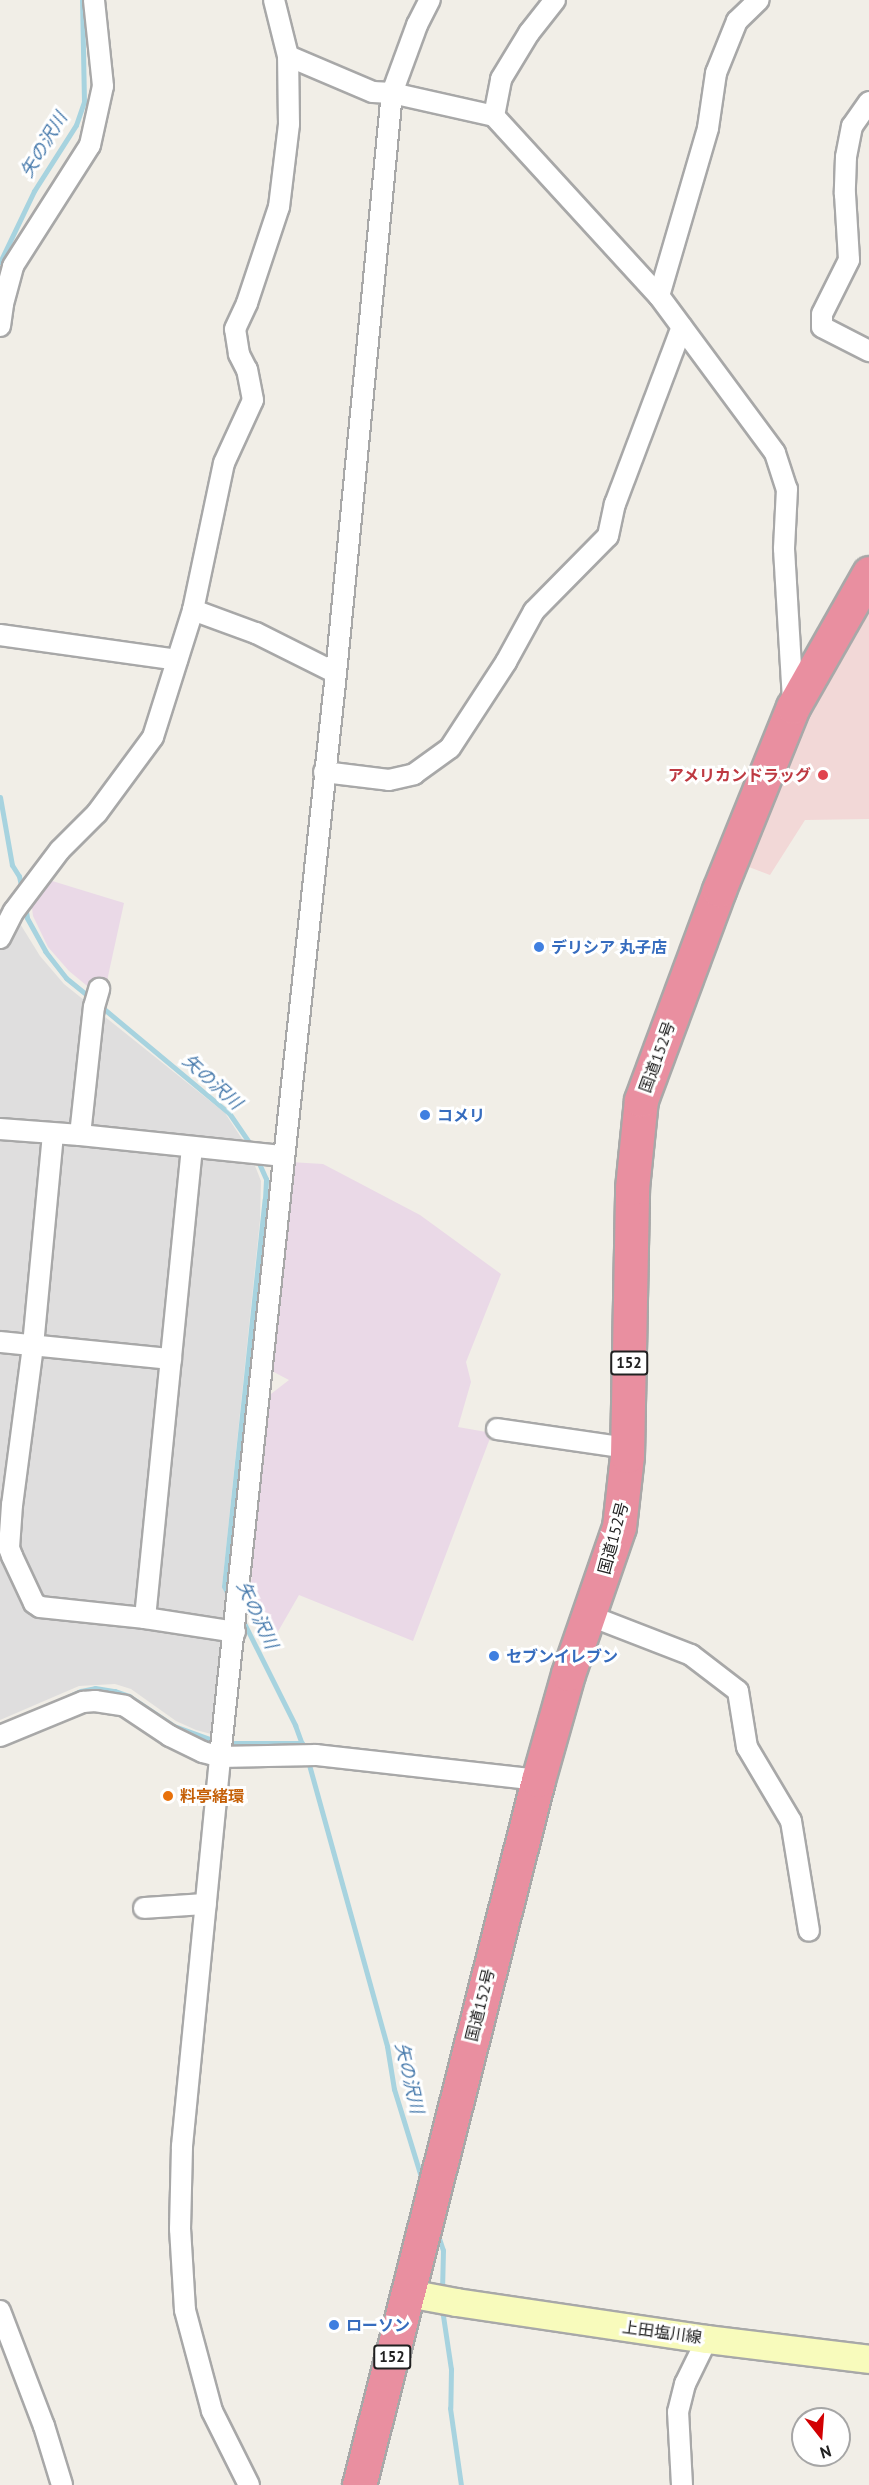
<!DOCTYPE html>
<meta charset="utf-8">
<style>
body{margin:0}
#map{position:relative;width:869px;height:2485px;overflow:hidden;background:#f1eee7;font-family:"PT Sans","Noto Sans JP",sans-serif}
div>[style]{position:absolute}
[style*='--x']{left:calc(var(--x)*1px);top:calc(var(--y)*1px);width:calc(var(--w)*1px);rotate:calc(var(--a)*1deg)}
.residential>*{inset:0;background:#dfdede}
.commercial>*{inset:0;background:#f2d8d7}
.industrial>*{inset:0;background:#ead9e7}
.stream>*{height:5px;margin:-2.5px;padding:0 2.5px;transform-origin:2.5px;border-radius:2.5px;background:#a7d3df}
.roads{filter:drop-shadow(2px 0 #a8a8a8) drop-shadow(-2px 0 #a8a8a8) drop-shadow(0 2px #a8a8a8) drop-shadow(0 -2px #a8a8a8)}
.street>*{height:20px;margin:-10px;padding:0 10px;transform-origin:10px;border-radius:10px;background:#fff}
.secondary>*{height:27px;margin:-13.5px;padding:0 13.5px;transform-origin:13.5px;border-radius:13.5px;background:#f8fbbc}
.highway>*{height:33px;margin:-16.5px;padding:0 16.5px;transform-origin:16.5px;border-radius:16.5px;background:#e98fa0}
.dots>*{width:16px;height:16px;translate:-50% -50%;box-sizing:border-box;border:3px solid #fff;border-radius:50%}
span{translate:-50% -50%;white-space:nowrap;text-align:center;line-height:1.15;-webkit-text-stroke:6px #fff;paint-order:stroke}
.shield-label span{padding:2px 4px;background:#fff;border:2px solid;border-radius:4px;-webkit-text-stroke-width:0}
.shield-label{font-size:15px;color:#212121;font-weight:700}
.health-label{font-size:16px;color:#be3a42;font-weight:700}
.right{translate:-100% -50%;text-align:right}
.shop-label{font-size:16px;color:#366cbe;font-weight:700}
.left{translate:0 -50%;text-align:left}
.street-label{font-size:16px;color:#212121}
.food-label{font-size:16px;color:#c56008;font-weight:700}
.water-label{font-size:18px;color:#477aac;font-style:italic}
.north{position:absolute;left:791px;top:2407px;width:60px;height:60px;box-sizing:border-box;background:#fff;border:2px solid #a6a6a6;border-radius:50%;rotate:163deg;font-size:16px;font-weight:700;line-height:24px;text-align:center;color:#212121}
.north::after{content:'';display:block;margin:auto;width:21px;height:27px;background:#d20002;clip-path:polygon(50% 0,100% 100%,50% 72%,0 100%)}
</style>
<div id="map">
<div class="residential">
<div style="clip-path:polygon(0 915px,19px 922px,40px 956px,64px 984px,225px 1113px,248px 1148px,261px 1181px,260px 1220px,222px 1587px,232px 1606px,215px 1735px,196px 1730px,176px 1721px,131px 1689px,115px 1684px,79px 1686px,0 1720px)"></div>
</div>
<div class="commercial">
<div style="clip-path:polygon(869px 601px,869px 819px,805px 820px,770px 875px,741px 864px,795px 733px)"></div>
</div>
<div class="industrial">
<div style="clip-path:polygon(49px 880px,124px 903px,103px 999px,69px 971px,48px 947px,33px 916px,31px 900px)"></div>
<div style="clip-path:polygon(290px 1162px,323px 1164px,420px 1215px,501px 1274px,466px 1362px,471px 1382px,458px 1427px,492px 1433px,413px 1641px,299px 1595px,268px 1649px,249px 1608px,267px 1397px,289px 1380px,268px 1369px)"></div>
</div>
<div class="stream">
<div style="--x:0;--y:262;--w:79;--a:-64.4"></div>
<div style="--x:34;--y:191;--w:78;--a:-57.5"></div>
<div style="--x:76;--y:125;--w:24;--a:-71"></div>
<div style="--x:84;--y:102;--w:102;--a:-91.1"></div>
<div style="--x:0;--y:797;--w:69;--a:80"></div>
<div style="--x:12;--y:865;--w:13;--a:58"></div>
<div style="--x:19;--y:876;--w:14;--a:78"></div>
<div style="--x:25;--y:905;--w:13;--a:81"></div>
<div style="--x:27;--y:918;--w:38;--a:61"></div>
<div style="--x:45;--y:951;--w:34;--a:52"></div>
<div style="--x:66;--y:978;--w:32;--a:39"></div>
<div style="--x:98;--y:1004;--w:170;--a:39.8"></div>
<div style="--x:229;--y:1113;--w:42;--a:55.6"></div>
<div style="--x:230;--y:1598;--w:13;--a:-117"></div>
<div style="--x:224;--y:1586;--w:389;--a:-84"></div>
<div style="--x:265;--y:1199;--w:20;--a:-87"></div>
<div style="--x:266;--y:1179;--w:24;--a:-114"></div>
<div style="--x:242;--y:1619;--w:119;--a:63.4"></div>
<div style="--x:295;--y:1725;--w:29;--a:70"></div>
<div style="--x:46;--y:1707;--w:38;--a:-25"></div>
<div style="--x:81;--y:1691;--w:14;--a:-12"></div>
<div style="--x:95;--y:1688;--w:20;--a:9"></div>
<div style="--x:115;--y:1691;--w:15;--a:20"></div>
<div style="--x:129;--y:1696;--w:54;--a:33.7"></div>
<div style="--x:174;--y:1726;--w:47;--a:20"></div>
<div style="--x:227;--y:1743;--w:75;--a:0"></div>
<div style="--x:308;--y:1761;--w:296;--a:74.5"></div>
<div style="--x:387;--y:2046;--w:44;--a:80.8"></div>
<div style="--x:394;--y:2089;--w:98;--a:72.9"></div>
<div style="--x:437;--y:2232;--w:19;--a:72"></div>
<div style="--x:443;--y:2250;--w:41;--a:91.4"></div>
<div style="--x:442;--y:2309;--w:61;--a:81.5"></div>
<div style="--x:451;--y:2369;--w:39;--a:91"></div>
<div style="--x:450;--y:2408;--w:78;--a:81.9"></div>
</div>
<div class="roads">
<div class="street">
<div style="--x:288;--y:56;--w:92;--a:23"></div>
<div style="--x:373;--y:92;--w:19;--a:3"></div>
<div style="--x:392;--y:93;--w:105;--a:12.7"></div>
<div style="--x:494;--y:116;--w:244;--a:47.5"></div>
<div style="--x:659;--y:296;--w:195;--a:53.5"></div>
<div style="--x:775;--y:453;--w:38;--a:72"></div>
<div style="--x:787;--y:489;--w:60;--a:92.9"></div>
<div style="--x:784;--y:549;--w:153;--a:86.6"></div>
<div style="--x:869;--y:102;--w:29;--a:125"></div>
<div style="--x:852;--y:126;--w:32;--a:101"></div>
<div style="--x:846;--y:157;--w:37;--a:92"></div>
<div style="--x:845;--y:194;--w:66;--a:86.5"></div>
<div style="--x:849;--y:260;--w:60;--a:116.6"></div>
<div style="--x:822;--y:314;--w:13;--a:90"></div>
<div style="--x:822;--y:327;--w:53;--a:27.1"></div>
<div style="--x:494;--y:116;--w:38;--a:-79"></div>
<div style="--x:501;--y:79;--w:54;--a:-58.7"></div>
<div style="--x:529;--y:33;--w:42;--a:-51.8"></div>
<div style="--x:659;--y:296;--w:175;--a:-73.7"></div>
<div style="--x:708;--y:128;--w:56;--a:-81.7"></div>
<div style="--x:716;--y:73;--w:56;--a:-68"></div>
<div style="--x:737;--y:21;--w:30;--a:-44"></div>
<div style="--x:0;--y:326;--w:22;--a:-82"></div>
<div style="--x:3;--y:304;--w:39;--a:-75"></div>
<div style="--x:13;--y:266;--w:143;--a:-57.5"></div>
<div style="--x:90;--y:145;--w:60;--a:-77.6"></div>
<div style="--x:103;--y:86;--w:86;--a:-96"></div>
<div style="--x:193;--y:610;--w:67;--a:20.1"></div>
<div style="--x:256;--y:633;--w:89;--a:26.6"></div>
<div style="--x:0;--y:635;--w:179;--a:8"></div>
<div style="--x:324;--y:772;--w:65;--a:7"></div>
<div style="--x:389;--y:780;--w:26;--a:-13"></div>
<div style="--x:414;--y:774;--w:44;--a:-35.8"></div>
<div style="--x:450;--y:748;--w:103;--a:-56.9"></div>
<div style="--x:506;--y:662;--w:58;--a:-61.2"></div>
<div style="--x:534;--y:611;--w:105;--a:-45.4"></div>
<div style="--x:608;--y:536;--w:33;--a:-78"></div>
<div style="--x:615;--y:504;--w:189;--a:-69.3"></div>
<div style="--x:0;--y:938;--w:30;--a:-63"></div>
<div style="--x:14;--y:911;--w:76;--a:-53"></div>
<div style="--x:60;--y:850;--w:52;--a:-45"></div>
<div style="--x:97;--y:813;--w:94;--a:-53.6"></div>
<div style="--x:153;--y:737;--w:133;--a:-72.5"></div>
<div style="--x:193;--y:610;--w:150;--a:-78.1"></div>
<div style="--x:224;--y:463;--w:69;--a:-65.3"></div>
<div style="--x:253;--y:400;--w:31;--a:-101"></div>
<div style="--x:247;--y:370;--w:18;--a:-117"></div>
<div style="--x:239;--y:354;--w:25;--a:-99"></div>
<div style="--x:235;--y:329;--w:29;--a:-65"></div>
<div style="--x:247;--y:303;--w:101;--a:-71.6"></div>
<div style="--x:279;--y:207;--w:84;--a:-83.1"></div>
<div style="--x:289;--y:124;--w:68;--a:-90.8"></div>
<div style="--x:288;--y:56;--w:58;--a:-104"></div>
<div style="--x:0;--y:1129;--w:80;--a:4.3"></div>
<div style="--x:80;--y:1135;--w:205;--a:5.9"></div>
<div style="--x:53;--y:1134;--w:213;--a:95.4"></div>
<div style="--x:33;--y:1346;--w:160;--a:97.5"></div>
<div style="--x:12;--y:1505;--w:43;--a:94"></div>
<div style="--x:9;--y:1548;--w:9;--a:69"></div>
<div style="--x:12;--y:1556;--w:52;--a:64.9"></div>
<div style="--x:34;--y:1603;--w:7;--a:34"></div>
<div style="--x:40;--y:1607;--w:106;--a:6"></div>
<div style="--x:145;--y:1618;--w:91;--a:8.8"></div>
<div style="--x:80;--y:1135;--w:129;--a:-83.8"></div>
<div style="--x:94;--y:1007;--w:19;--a:-74"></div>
<div style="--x:0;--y:1342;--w:172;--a:5.7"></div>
<div style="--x:497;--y:1429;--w:131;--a:8.3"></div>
<div style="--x:588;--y:1615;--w:110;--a:21.2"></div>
<div style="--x:691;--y:1655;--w:59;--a:37.5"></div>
<div style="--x:738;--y:1691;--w:57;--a:80.9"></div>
<div style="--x:747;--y:1747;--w:86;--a:59.3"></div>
<div style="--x:791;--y:1821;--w:111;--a:80.7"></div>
<div style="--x:145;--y:1618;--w:472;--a:-84.3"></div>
<div style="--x:0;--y:1736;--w:90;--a:-22.3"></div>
<div style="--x:83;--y:1702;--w:12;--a:-5"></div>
<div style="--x:95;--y:1701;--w:30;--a:9"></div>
<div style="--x:125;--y:1706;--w:54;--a:33.7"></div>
<div style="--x:170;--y:1736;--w:37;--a:26"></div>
<div style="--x:203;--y:1752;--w:18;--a:16"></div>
<div style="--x:220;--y:1757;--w:96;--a:-1.2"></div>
<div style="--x:316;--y:1755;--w:223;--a:6.4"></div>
<div style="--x:144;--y:1908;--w:62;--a:-3.7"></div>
<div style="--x:0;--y:2311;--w:123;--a:69.1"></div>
<div style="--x:44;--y:2426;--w:62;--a:73"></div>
<div style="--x:249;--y:2485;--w:83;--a:-116.6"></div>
<div style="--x:212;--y:2411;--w:105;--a:-105"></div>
<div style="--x:185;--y:2310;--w:81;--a:-93.5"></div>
<div style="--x:180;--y:2229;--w:83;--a:-88.6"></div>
<div style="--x:182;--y:2146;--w:391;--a:-84.4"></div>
<div style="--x:220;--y:1757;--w:1090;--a:-83.89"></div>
<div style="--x:336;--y:673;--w:583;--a:-84.49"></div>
<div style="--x:392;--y:93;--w:72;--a:-69.8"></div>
<div style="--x:417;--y:25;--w:28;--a:-63"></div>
<div style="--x:682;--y:2485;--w:73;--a:-93.1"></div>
<div style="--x:678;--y:2412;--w:29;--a:-76"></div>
<div style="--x:685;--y:2384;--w:50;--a:-63.9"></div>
</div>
<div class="secondary">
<div style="--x:408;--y:2293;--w:49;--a:10.6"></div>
<div style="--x:456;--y:2302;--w:254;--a:8.4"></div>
<div style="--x:707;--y:2339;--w:163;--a:7"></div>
</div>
<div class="highway">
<div style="--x:359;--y:2485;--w:727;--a:-75.75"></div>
<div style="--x:538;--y:1780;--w:110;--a:-74.2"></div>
<div style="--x:568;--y:1674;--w:156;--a:-70.9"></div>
<div style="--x:619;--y:1527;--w:71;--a:-83.6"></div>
<div style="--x:627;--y:1456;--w:268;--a:-88.9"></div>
<div style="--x:632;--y:1188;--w:88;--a:-84.2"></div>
<div style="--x:641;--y:1100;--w:224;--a:-69.6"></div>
<div style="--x:719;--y:890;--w:197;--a:-68"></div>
<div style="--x:793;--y:707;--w:154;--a:-60.4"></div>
</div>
</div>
<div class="dots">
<div style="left:823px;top:775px;background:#e0444e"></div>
<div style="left:539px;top:947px;background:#3f7fe0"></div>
<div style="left:425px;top:1115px;background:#3f7fe0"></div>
<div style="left:494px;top:1656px;background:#3f7fe0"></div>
<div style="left:168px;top:1796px;background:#e8710a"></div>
<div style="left:334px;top:2325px;background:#3f7fe0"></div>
</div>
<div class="shield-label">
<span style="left:629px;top:1363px">152</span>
<span style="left:392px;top:2357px">152</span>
</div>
<div class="health-label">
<span class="right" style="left:811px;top:775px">アメリカンドラッグ</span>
</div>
<div class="shop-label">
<span class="left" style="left:551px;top:947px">デリシア 丸子店</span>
<span class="left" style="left:437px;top:1115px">コメリ</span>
<span class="left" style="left:506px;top:1656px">セブンイレブン</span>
<span class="left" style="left:346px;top:2325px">ローソン</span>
</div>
<div class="street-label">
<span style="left:657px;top:1057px;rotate:-70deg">国道152号</span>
<span style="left:613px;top:1538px;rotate:-75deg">国道152号</span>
<span style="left:480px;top:2005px;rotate:-76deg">国道152号</span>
<span style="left:662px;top:2332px;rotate:8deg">上田塩川線</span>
</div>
<div class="food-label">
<span class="left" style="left:180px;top:1796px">料亭緒環</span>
</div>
<div class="water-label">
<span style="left:44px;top:145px;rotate:-59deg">矢の沢川</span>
<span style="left:212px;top:1082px;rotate:42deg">矢の沢川</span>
<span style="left:257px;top:1615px;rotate:65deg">矢の沢川</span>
<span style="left:409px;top:2078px;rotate:77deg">矢の沢川</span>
</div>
<div class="north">N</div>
</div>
